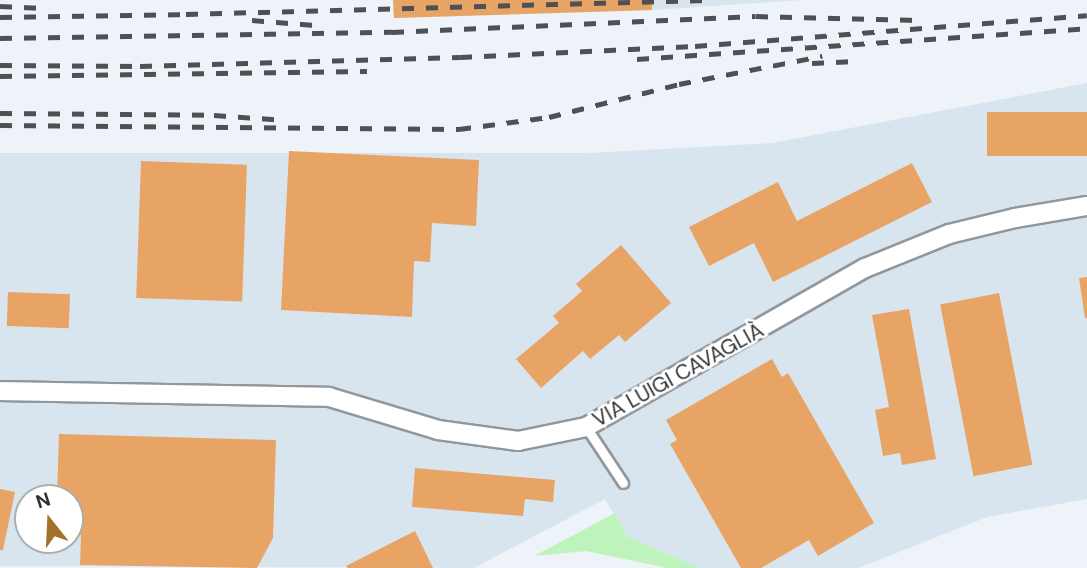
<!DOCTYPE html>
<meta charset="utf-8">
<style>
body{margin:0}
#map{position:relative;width:1087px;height:568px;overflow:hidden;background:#edf3f8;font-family:"DM Sans",sans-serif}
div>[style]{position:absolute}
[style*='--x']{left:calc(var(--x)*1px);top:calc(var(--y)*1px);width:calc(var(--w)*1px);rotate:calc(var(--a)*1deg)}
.built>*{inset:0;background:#d9e5ee}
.green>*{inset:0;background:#bff3bc}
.building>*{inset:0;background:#e8a464;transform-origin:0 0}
.roads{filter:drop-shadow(2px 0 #92979c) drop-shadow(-2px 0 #92979c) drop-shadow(0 2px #92979c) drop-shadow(0 -2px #92979c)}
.service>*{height:9px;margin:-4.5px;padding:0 4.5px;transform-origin:4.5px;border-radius:4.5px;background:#fff}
.minor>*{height:18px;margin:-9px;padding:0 9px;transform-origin:9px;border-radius:9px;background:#fff}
.rail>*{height:5px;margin-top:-2.5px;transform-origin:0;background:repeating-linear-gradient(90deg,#4e5053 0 12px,transparent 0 24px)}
span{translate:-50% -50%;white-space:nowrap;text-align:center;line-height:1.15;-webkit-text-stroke:5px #fff;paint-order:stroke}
.street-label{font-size:21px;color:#2f3133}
.north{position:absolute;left:14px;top:484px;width:70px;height:70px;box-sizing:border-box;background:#fff;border:2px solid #acadad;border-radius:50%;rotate:342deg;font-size:19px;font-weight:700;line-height:28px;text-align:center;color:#2f3133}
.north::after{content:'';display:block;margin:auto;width:24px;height:32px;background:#a37127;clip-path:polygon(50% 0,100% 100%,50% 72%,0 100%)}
</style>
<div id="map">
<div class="built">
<div style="clip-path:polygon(393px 0,802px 0,652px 10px,394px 18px)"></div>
<div style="clip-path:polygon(evenodd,1087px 83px,1087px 499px,987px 517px,859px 568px,699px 568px,627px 536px,605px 499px,474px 568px,0 566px,0 153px,590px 153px,772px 143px,1087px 83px,28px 498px,70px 498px,70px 540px,28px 540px,28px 498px)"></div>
</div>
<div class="green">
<div style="clip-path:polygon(615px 513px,627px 536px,699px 568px,667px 568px,586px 551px,534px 556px)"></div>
</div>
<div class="building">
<div style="clip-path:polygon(393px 0,652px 0,652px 10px,394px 18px)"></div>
<div style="left:1087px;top:112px;width:44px;height:100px;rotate:90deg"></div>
<div style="clip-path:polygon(289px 151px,479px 160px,476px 226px,432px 223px,430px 262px,414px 261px,412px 317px,281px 310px)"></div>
<div style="left:141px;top:161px;width:106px;height:137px;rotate:2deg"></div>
<div style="clip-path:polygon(912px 163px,932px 202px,773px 282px,754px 243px,709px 266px,689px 227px,778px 182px,797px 221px)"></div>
<div style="clip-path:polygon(621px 245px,671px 303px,625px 342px,619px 335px,590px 359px,583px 351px,541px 388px,516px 359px,559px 323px,553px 316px,582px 291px,576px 284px)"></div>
<div style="clip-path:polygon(1087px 277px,1087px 318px,1085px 318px,1079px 278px)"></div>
<div style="left:8px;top:292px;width:62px;height:34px;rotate:2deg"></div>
<div style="left:999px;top:293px;width:175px;height:60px;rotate:79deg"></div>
<div style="clip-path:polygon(909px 309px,936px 459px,902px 465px,900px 453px,883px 456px,875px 410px,889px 407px,872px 315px)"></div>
<div style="clip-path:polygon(772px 359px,782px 377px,788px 373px,874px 523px,818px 556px,809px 540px,761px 568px,741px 568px,670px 444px,677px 440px,666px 420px)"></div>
<div style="clip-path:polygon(59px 434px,276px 440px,273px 538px,257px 568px,80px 565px,81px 535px,70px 534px,70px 498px,57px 498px)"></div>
<div style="clip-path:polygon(415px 468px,555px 480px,553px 502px,525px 499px,523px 516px,412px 507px)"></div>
<div style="clip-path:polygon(0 489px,15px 492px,3px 550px,0 550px)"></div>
<div style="clip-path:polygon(415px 531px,433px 568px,348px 568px,346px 566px)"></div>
</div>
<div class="roads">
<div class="service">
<div style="--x:586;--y:427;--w:67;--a:56.5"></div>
</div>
<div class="minor">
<div style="--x:0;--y:391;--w:329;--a:1"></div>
<div style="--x:329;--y:397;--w:114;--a:16.8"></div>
<div style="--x:438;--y:430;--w:81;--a:7.8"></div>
<div style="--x:518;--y:441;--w:69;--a:-11.6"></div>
<div style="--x:586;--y:427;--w:321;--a:-29.7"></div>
<div style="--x:865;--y:268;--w:91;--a:-22"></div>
<div style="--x:949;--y:234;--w:68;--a:-13.6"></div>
<div style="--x:1015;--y:218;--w:73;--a:-9.5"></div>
</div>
</div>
<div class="rail">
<div style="--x:0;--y:6;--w:44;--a:2.6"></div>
<div style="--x:186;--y:14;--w:521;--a:-1.54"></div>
<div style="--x:0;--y:17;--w:193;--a:-0.9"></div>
<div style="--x:252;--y:20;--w:63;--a:4.5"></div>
<div style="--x:0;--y:38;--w:392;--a:-0.9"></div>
<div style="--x:392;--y:32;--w:364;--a:-2.5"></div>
<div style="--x:756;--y:16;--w:163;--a:1.4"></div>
<div style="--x:637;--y:59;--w:451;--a:-3.9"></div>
<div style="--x:812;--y:63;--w:44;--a:-2.6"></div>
<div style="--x:0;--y:65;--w:140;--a:0.4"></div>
<div style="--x:140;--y:66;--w:320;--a:-1.6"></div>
<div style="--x:460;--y:57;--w:235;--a:-2.7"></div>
<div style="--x:695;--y:46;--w:393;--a:-4.5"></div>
<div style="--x:0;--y:76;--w:367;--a:-0.8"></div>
<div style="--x:0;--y:113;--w:214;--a:0.5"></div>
<div style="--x:214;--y:115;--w:72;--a:4"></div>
<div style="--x:0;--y:125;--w:459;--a:0.5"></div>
<div style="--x:459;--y:129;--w:91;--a:-7.6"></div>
<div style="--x:549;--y:117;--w:134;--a:-14.2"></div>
<div style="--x:679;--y:84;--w:146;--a:-11.1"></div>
</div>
<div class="street-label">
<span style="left:678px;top:375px;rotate:-29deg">VIA LUIGI CAVAGLIÀ</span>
</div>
<div class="north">N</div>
</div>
